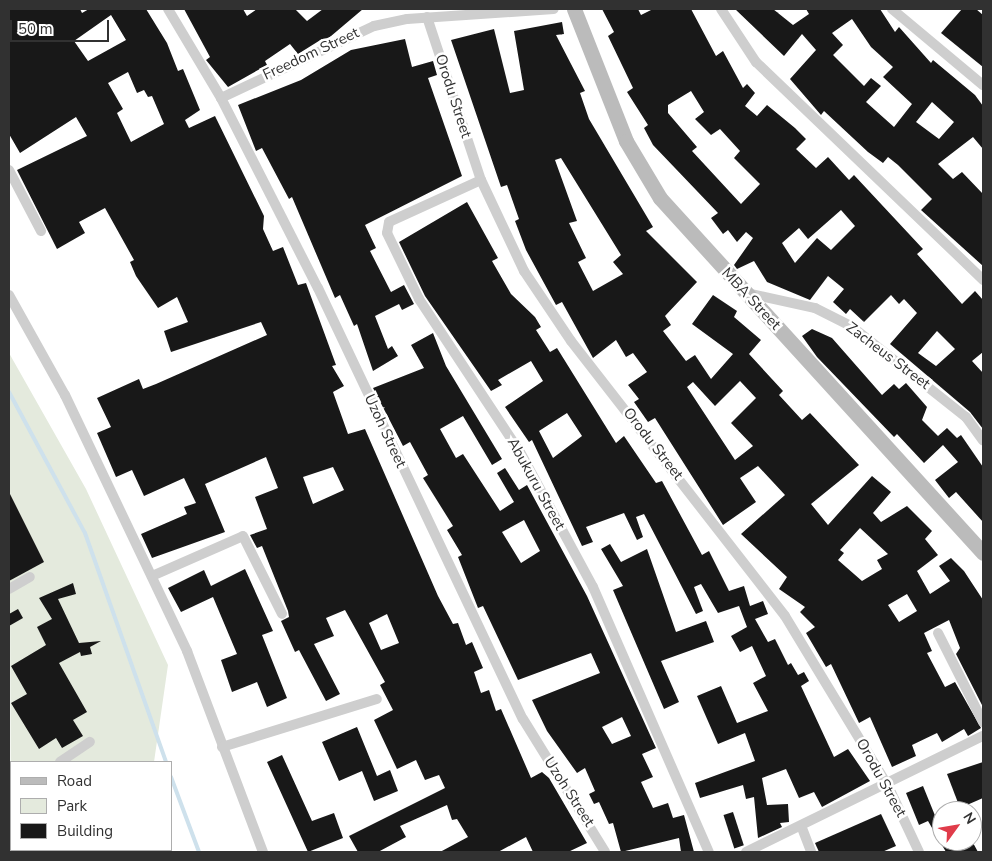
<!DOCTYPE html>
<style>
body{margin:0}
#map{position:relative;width:992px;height:861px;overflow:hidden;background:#fff;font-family:"Nunito Sans",sans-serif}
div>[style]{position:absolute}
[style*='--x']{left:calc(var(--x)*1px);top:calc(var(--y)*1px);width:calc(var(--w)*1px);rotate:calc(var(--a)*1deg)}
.green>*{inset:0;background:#e4eadd}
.stream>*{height:4px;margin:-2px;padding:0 2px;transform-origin:2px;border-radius:2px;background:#cee1ec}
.building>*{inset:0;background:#181818;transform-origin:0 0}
.street>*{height:10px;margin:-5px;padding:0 5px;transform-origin:5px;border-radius:5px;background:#cecece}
.secondary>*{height:15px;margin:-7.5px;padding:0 7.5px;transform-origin:7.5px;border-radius:7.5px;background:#bbb}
span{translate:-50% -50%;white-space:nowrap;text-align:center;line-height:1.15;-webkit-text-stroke:5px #fff;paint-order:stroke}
.street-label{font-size:15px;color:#313131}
.frame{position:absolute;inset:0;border:10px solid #313131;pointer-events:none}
.legend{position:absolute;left:10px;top:761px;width:162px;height:90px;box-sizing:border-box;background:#fff;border:1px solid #adadad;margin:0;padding:6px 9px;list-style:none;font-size:15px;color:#313131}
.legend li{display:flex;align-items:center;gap:10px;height:25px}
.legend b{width:25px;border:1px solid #adadad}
.north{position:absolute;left:932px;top:801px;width:50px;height:50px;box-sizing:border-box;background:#fff;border:1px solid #adadad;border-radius:50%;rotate:58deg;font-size:14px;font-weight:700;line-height:20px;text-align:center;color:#313131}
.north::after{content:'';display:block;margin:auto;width:18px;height:22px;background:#e03c4a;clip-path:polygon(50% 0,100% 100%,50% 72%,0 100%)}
.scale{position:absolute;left:10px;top:20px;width:99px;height:22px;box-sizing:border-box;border:2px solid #313131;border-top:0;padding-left:6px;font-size:15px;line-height:18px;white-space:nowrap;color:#313131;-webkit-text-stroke:4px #fff;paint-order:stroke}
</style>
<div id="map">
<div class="green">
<div style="clip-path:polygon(9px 353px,86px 489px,168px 665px,154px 762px,11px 762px,11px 847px)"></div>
<div style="clip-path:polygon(171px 849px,173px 852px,15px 850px,171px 850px)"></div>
</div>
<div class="stream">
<div style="--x:9;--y:392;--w:160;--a:61.7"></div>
<div style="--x:85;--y:533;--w:243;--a:70.5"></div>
<div style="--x:171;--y:777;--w:80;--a:69.5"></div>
</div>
<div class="building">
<div style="clip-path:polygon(evenodd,9px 9px,80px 9px,82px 13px,89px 9px,146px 9px,167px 43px,178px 71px,183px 69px,200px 110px,185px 120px,189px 128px,215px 116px,264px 216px,263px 229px,273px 251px,283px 247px,298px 285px,306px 283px,336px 365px,332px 366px,344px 386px,333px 392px,348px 434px,365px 429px,438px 596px,453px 624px,458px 623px,466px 645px,472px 642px,483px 668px,474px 672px,481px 693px,489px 690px,496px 711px,501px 709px,531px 778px,542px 772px,549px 778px,587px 843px,568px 852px,533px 852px,526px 837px,498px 852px,440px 852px,468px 837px,457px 819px,452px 820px,447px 805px,400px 826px,406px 837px,378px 852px,358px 852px,349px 836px,445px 788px,439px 775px,425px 780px,416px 760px,397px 769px,374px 720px,393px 710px,380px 685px,385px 682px,345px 610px,326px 618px,334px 636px,314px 644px,340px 694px,326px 701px,299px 650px,295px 652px,281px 621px,289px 617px,288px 611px,262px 546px,257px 548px,250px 535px,267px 529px,255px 497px,278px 488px,266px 457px,205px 484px,225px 532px,152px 558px,141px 534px,187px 514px,184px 507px,196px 503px,184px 478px,144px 496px,132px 470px,116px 477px,97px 433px,111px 427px,97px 398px,139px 379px,143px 389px,156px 384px,267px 335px,261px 322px,171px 352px,164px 331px,188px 322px,177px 297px,158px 308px,136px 276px,130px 262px,134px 260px,105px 208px,79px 222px,85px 233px,57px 249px,17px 170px,87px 136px,76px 117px,20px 153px,9px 134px,9px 9px,111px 15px,126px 40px,88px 61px,74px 41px,111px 15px,9px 9px,128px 72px,137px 93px,144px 90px,148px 97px,152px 96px,164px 124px,131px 142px,117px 113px,123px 109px,108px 83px,128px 72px,9px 9px,333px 467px,344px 490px,313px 504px,303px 477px,333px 467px,9px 9px,387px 614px,399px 643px,381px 650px,369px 623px,387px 614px)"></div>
<div style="clip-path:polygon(184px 9px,243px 9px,247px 16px,257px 9px,295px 9px,307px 21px,323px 9px,363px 9px,324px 42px,322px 39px,298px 54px,290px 44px,265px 61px,267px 65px,228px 87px,206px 60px,210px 57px)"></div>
<div style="clip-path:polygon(evenodd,602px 9px,638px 9px,641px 15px,653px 9px,691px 9px,716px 56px,723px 51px,743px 88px,747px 84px,755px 93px,745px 106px,757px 116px,767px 105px,795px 128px,806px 139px,796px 149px,816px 168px,828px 157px,849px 180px,854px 175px,923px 249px,917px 254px,962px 304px,975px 291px,983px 300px,983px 352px,972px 361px,983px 373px,983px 429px,970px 412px,890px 344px,917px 313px,904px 299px,899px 304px,891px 295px,864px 322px,850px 309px,846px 314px,833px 302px,844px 289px,828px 276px,810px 300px,767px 282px,754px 261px,737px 269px,734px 265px,753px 238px,746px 232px,737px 242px,728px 230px,723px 234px,711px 218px,718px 213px,653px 145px,644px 128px,648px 125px,627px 92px,633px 88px,608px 36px,614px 32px,602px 9px,691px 91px,704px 112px,695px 119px,711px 135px,720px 129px,740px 151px,734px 158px,760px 184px,741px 204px,692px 151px,697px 147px,668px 113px,668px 105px,691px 91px,602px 9px,841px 210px,855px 226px,831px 250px,817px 238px,795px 263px,782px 243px,799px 228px,808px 239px,841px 210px,602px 9px,937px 331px,955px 349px,936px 366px,918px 353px,937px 331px)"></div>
<div style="clip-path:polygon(evenodd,735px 9px,773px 9px,793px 25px,809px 14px,806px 9px,880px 9px,895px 32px,899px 27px,931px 63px,933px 60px,975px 95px,983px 106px,983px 149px,973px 137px,938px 164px,953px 179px,962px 172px,983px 194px,983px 266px,921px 210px,932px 199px,898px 165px,888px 157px,883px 163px,868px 152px,824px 111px,821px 115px,790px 79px,816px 50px,802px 34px,784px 56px,735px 9px,852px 19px,871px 47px,893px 67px,883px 77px,912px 104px,894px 127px,866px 102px,881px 86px,871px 78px,864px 86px,833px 55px,843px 45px,832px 33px,852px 19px,735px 9px,932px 102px,954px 122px,939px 139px,916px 122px,932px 102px)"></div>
<div style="clip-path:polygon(962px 9px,976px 9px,983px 15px,983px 67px,941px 33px)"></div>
<div style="clip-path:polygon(evenodd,562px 22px,564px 34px,556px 35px,585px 91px,580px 93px,589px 119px,653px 227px,646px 231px,697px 282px,665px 316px,671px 325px,663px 331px,686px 361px,695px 355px,711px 379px,733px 354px,692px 324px,713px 295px,737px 311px,734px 317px,761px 340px,749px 354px,783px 391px,779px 395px,802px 420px,810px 413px,859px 465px,811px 504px,828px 525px,872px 476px,891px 492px,873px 513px,881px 522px,907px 506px,932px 531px,925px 539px,938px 555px,917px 571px,930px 594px,950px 581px,939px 566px,951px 558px,964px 571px,983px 600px,983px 707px,956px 654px,960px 648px,949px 620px,924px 633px,932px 651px,927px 653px,945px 687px,955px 682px,981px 728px,968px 736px,964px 729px,942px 742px,937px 733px,912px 745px,916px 756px,892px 767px,870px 717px,859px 723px,831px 664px,826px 667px,806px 633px,815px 627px,800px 612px,805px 607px,779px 589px,787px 577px,741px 534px,785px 495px,758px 466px,740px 478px,756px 502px,723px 525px,655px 418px,648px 422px,634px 402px,639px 399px,628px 385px,647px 372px,633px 353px,626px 357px,616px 340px,593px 358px,562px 302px,556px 305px,526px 250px,515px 221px,519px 219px,507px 185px,501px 187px,451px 40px,494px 29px,510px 93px,524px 90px,514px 31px,562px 22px,561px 158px,621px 255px,613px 262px,623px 274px,593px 291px,578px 262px,586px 258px,569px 223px,577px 221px,555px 160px,561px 158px,562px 22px,740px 381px,756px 398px,731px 423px,753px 446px,735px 460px,687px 387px,693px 382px,715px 406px,740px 381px,562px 22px,860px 528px,888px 554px,877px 560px,882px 569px,862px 581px,838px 560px,844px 553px,840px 550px,860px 528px,562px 22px,907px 594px,917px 611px,899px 622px,888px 605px,907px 594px)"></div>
<div style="clip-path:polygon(405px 39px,412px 67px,433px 61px,437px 75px,428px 78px,462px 176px,365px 225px,376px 248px,370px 251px,391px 292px,404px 285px,414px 304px,402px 310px,399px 304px,375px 316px,388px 349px,392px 346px,398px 356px,373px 371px,357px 324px,354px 326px,340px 295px,335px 298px,292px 197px,289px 199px,262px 148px,256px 151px,238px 105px,301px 80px,351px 50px)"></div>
<div style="clip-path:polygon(evenodd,467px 202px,498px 258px,492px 261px,511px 294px,535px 317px,541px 327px,536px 330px,550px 352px,557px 348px,616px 443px,624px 436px,656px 483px,662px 481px,702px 555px,709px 551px,729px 591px,744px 586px,750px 606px,763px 601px,768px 614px,755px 619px,768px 642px,775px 639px,788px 665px,791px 663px,798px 675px,804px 672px,809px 681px,801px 686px,834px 757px,848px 749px,870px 781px,822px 807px,814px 792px,799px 798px,786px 769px,762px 778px,767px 805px,788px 804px,789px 822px,780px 823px,782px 827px,758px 838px,754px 797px,746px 799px,743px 785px,700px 798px,695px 783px,755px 761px,745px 733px,718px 744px,697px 696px,721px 686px,737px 723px,768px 711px,753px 683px,766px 676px,752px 646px,740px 652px,731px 636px,747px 627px,739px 606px,718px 613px,701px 584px,694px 587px,703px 611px,696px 614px,644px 514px,636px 517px,643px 537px,637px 540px,624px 513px,586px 527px,593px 542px,582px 546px,532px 440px,529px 442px,505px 407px,543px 381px,531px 361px,498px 380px,502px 385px,491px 391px,425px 296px,399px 242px,467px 202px,567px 413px,582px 436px,553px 458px,539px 431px,567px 413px)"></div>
<div style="clip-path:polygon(812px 329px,832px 338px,882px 395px,894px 384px,899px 389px,906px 383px,927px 407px,922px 420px,938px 436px,947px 428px,957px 438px,961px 435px,983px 467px,983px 522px,956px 492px,949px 498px,935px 480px,958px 462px,943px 445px,924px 463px,897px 434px,894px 437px,817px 357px,802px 336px)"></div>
<div style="clip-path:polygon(evenodd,433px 333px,446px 366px,502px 459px,492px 465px,463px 416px,440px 429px,456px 458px,463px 454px,500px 511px,514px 502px,497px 473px,505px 468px,519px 490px,527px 485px,587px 596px,656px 748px,642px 754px,653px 777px,641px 782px,653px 808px,668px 803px,673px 818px,684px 815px,694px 852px,681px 852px,679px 838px,621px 852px,613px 823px,609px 824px,599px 802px,594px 804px,589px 794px,595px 791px,585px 768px,577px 773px,547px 731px,532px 700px,600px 673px,591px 653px,518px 680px,483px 606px,478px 608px,458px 557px,462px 555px,447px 530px,453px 526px,423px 478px,428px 475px,410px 442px,403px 446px,373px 388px,424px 368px,411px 345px,433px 333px,524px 520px,540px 551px,521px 563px,502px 532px,524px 520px,433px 333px,622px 717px,631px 736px,612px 744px,602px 727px,622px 717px)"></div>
<div style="clip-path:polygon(9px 492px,44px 562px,9px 581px)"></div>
<div style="clip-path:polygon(610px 544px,621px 562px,647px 549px,676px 632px,706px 621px,714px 642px,661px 661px,679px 702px,664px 709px,613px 590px,623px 586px,601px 549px)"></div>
<div style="clip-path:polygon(245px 569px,273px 631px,262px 635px,287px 698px,267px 707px,257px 682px,232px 692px,221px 660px,237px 654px,213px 597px,181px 612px,168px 588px,204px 570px,211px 586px)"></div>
<div style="clip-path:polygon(73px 583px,76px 594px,58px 599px,79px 643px,101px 641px,90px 647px,92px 654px,81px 656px,80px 652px,59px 663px,87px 712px,73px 720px,83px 736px,62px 748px,56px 738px,39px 749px,11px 703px,27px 694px,11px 666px,46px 645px,37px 627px,52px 619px,39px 598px)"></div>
<div style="clip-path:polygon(18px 609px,23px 618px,9px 626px,9px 614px)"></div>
<div style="clip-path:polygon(357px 727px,377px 776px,390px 770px,398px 791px,374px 801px,362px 771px,339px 781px,322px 742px)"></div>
<div style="clip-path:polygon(282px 755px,312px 821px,334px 813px,343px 838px,308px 852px,267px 762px)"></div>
<div style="clip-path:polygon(983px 762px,983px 798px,960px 808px,947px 774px)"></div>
<div style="clip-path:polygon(923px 786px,936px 818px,930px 820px,942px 816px,942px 841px,972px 841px,978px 852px,946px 852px,928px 821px,919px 825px,906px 793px)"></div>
<div style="left:733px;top:812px;width:35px;height:10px;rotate:72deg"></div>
<div style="clip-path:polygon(881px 814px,896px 846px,882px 852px,819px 852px,815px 843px)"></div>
</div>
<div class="street">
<div style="--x:168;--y:9;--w:104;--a:59.2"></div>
<div style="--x:221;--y:98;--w:213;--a:63"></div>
<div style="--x:318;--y:288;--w:477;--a:64.6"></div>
<div style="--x:523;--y:719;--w:156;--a:58.3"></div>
<div style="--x:721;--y:9;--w:64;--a:56.6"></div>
<div style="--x:756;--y:62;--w:315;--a:43.8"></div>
<div style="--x:892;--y:9;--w:119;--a:39.9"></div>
<div style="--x:427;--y:17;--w:172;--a:71.7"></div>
<div style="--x:481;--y:180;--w:101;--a:64.7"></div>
<div style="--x:524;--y:271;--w:84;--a:56.1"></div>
<div style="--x:571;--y:341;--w:348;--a:52.1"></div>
<div style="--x:785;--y:616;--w:199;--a:58.8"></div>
<div style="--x:888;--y:786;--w:73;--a:64.8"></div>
<div style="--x:221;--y:98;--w:169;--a:-25.2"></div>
<div style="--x:374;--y:26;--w:34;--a:-12"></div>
<div style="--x:407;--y:19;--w:147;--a:-3.9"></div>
<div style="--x:9;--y:170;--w:69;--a:62.3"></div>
<div style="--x:481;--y:180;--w:101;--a:155.5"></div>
<div style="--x:389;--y:222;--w:11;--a:100"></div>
<div style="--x:387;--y:233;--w:73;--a:64.1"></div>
<div style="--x:419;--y:299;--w:183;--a:56.6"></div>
<div style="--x:520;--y:452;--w:153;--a:61.6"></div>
<div style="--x:593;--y:587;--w:289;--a:66.4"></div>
<div style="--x:746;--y:293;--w:71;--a:12.3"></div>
<div style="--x:815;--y:308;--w:40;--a:26.6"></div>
<div style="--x:851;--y:326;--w:147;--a:38.4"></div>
<div style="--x:966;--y:417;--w:29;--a:54"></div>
<div style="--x:9;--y:295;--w:115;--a:60.8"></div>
<div style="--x:65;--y:395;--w:284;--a:64.5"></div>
<div style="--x:187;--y:651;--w:215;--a:69.3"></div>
<div style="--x:152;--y:576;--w:99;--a:-23.7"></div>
<div style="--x:243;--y:536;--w:87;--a:63.4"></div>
<div style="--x:9;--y:589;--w:24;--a:-30"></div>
<div style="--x:938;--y:633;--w:100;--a:63.2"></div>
<div style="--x:222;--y:747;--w:162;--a:-17.2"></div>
<div style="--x:60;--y:762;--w:36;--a:-34"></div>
<div style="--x:9;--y:796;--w:3;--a:-45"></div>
<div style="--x:802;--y:828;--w:26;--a:69"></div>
<div style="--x:746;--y:852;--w:264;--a:-26.1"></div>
</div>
<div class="secondary">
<div style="--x:574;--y:9;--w:142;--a:68.5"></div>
<div style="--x:626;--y:141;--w:66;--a:59.2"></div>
<div style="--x:660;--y:198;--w:480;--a:47.7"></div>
</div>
<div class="street-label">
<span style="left:311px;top:54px;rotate:-25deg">Freedom Street</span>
<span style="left:453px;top:96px;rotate:72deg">Orodu Street</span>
<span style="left:751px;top:299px;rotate:47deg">MBA Street</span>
<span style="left:888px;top:356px;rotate:37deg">Zacheus Street</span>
<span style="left:385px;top:431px;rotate:65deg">Uzoh Street</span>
<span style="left:653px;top:444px;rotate:52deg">Orodu Street</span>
<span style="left:536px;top:484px;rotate:61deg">Abukuru Street</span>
<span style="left:881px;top:778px;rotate:61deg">Orodu Street</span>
<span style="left:569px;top:792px;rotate:57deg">Uzoh Street</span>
</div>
<div class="frame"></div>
<ul class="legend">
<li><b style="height:6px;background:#bbb"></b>Road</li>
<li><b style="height:14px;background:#e4eadd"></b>Park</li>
<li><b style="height:14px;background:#181818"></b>Building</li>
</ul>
<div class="north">N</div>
<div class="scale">50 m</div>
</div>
